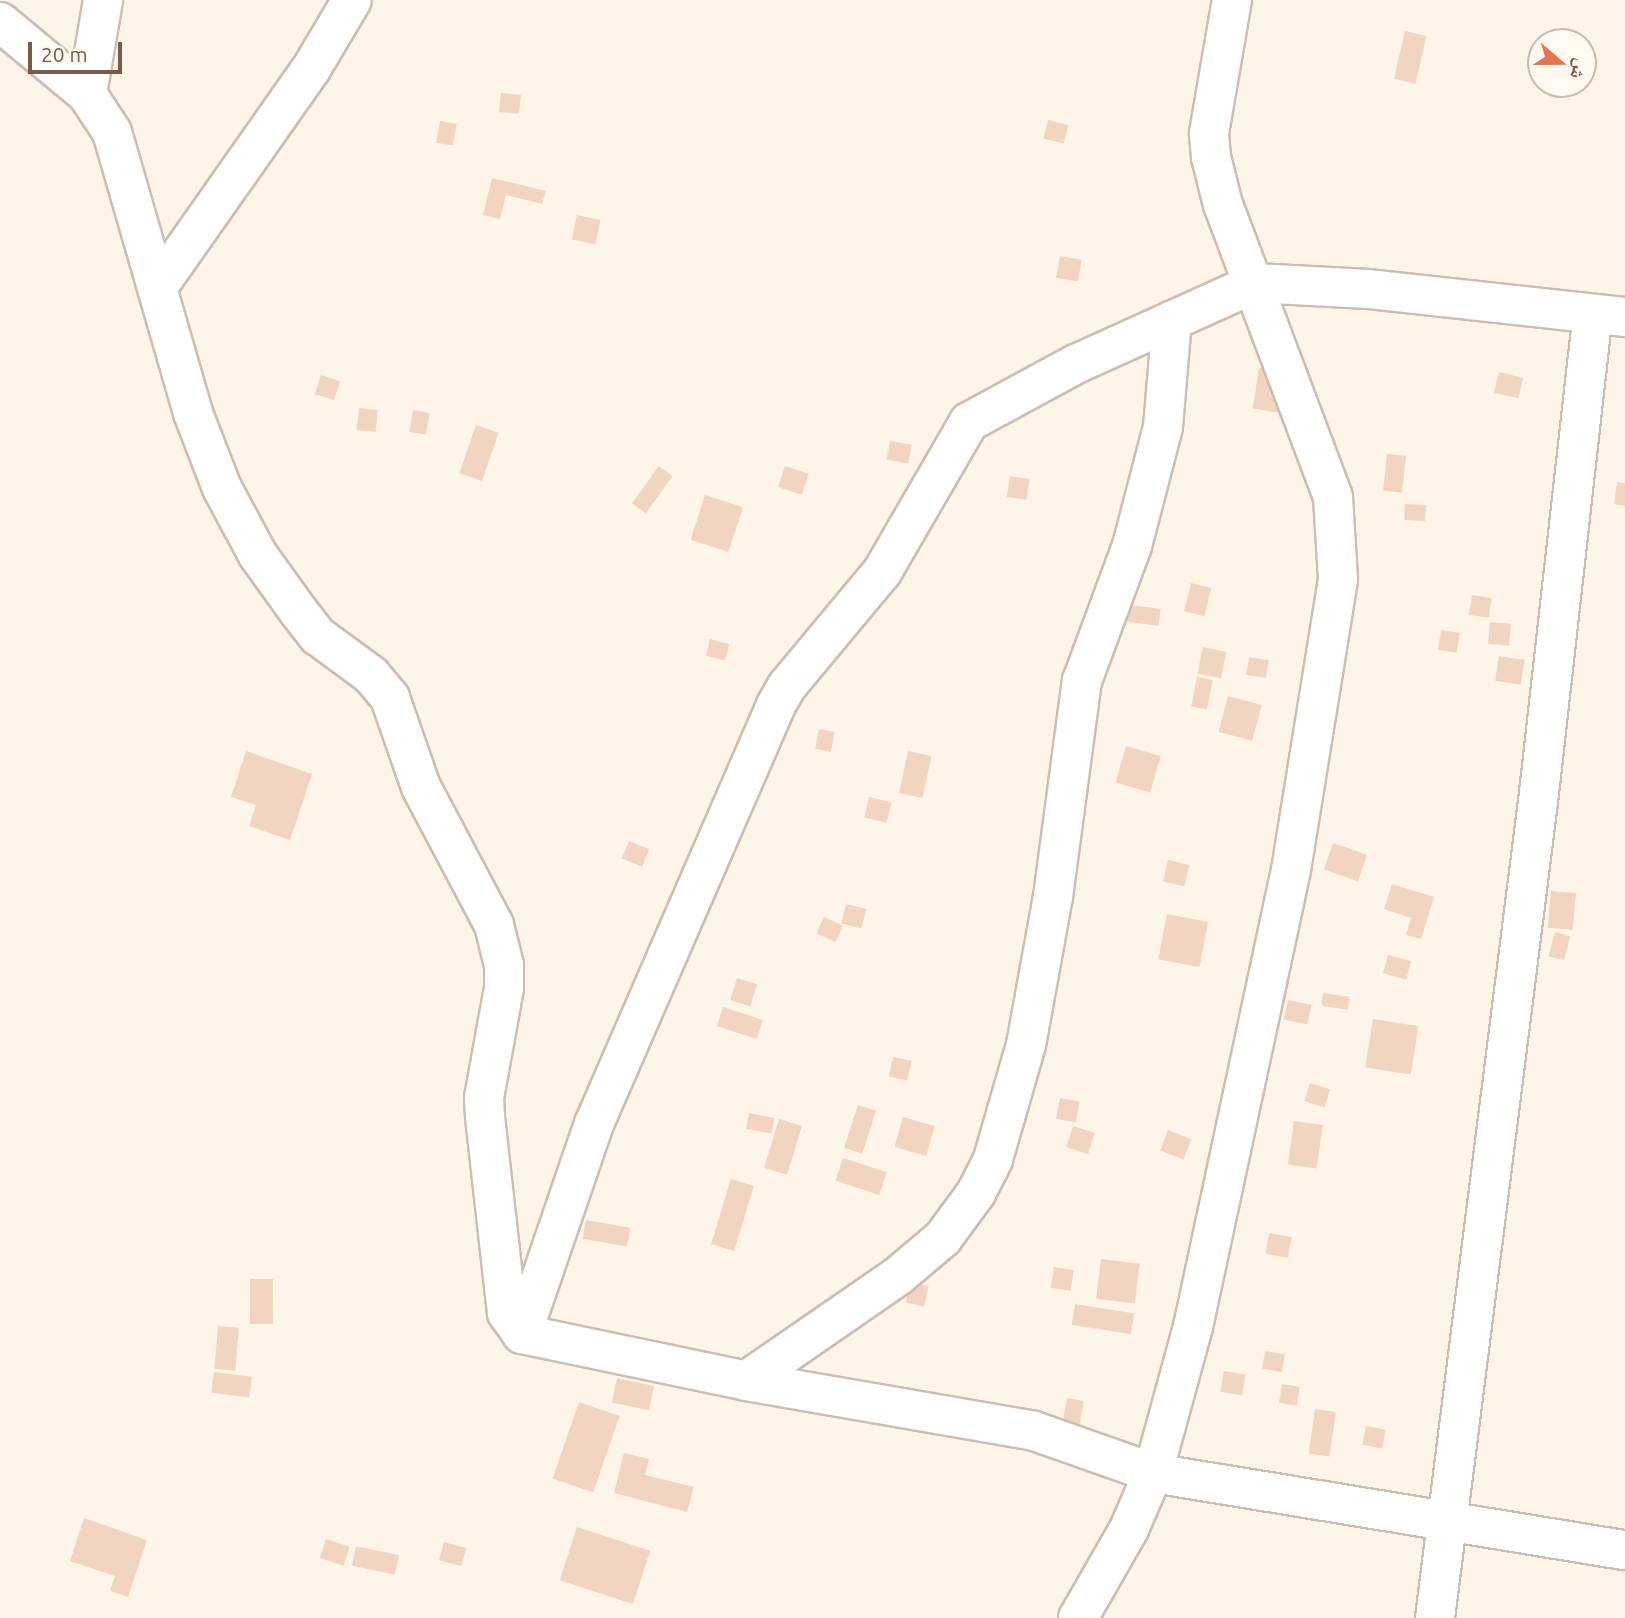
<!DOCTYPE html>
<meta charset="utf-8">
<style>
body{margin:0}
#map{position:relative;width:1625px;height:1618px;overflow:hidden;background:#fcf5e8;font-family:Ubuntu,"Noto Naskh Arabic",sans-serif}
div>[style]{position:absolute}
[style*='--x']{left:calc(var(--x)*1px);top:calc(var(--y)*1px);width:calc(var(--w)*1px);rotate:calc(var(--a)*1deg)}
.building>*{inset:0;background:#f2d5c0;transform-origin:0 0}
.roads{filter:drop-shadow(2px 0 #cebdae) drop-shadow(-2px 0 #cebdae) drop-shadow(0 2px #cebdae) drop-shadow(0 -2px #cebdae)}
.minor>*{height:38px;margin:-19px;padding:0 19px;transform-origin:19px;border-radius:19px;background:#fff}
span{translate:-50% -50%;white-space:nowrap;text-align:center;line-height:1.15;-webkit-text-stroke:5px #fff9ef;paint-order:stroke}
.north{position:absolute;left:1527px;top:28px;width:70px;height:70px;box-sizing:border-box;background:#fff9ef;border:2px solid #c9baae;border-radius:50%;rotate:110deg;font-size:19px;font-weight:700;line-height:28px;text-align:center;color:#775c4c}
.north::after{content:'';display:block;margin:auto;width:24px;height:32px;background:#e4754f;clip-path:polygon(50% 0,100% 100%,50% 72%,0 100%)}
.scale{position:absolute;left:28px;top:42px;width:94px;height:32px;box-sizing:border-box;border:4px solid #775c4c;border-top:0;padding-left:9px;font-size:21px;line-height:24px;white-space:nowrap;color:#775c4c;-webkit-text-stroke:5px #fff9ef;paint-order:stroke}
</style>
<div id="map">
<div class="building">
<div style="left:1405px;top:31px;width:22px;height:49px;rotate:13deg"></div>
<div style="left:501px;top:93px;width:20px;height:19px;rotate:6deg"></div>
<div style="left:1048px;top:120px;width:21px;height:19px;rotate:14deg"></div>
<div style="left:440px;top:121px;width:17px;height:22px;rotate:10deg"></div>
<div style="clip-path:polygon(492px 178px,546px 191px,542px 204px,506px 195px,500px 219px,483px 215px)"></div>
<div style="left:577px;top:215px;width:24px;height:25px;rotate:12deg"></div>
<div style="left:1060px;top:256px;width:22px;height:22px;rotate:10deg"></div>
<div style="left:1259px;top:368px;width:47px;height:41px;rotate:9deg"></div>
<div style="left:1499px;top:372px;width:25px;height:21px;rotate:14deg"></div>
<div style="left:321px;top:375px;width:20px;height:20px;rotate:18deg"></div>
<div style="left:359px;top:408px;width:19px;height:22px;rotate:6deg"></div>
<div style="left:413px;top:410px;width:17px;height:22px;rotate:10deg"></div>
<div style="left:476px;top:425px;width:24px;height:51px;rotate:19deg"></div>
<div style="left:890px;top:441px;width:22px;height:19px;rotate:10deg"></div>
<div style="left:1387px;top:454px;width:19px;height:37px;rotate:6deg"></div>
<div style="left:659px;top:466px;width:17px;height:46px;rotate:36deg"></div>
<div style="left:785px;top:466px;width:25px;height:22px;rotate:18deg"></div>
<div style="left:1010px;top:476px;width:20px;height:21px;rotate:9deg"></div>
<div style="clip-path:polygon(1617px 482px,1625px 483px,1625px 506px,1614px 504px)"></div>
<div style="left:705px;top:495px;width:40px;height:47px;rotate:18deg"></div>
<div style="left:1405px;top:504px;width:21px;height:16px;rotate:3deg"></div>
<div style="left:1191px;top:583px;width:21px;height:29px;rotate:14deg"></div>
<div style="left:1472px;top:595px;width:20px;height:20px;rotate:9deg"></div>
<div style="left:1121px;top:604px;width:40px;height:17px;rotate:7deg"></div>
<div style="left:1490px;top:622px;width:21px;height:22px;rotate:5deg"></div>
<div style="left:1441px;top:630px;width:19px;height:20px;rotate:9deg"></div>
<div style="left:710px;top:639px;width:20px;height:17px;rotate:15deg"></div>
<div style="left:1203px;top:647px;width:24px;height:27px;rotate:12deg"></div>
<div style="left:1499px;top:656px;width:26px;height:25px;rotate:9deg"></div>
<div style="left:1249px;top:657px;width:20px;height:18px;rotate:9deg"></div>
<div style="left:1197px;top:677px;width:16px;height:30px;rotate:11deg"></div>
<div style="left:1228px;top:696px;width:35px;height:37px;rotate:15deg"></div>
<div style="left:819px;top:729px;width:16px;height:20px;rotate:11deg"></div>
<div style="left:1126px;top:746px;width:36px;height:38px;rotate:16deg"></div>
<div style="clip-path:polygon(246px 751px,312px 774px,290px 840px,249px 826px,256px 805px,231px 797px)"></div>
<div style="left:908px;top:751px;width:24px;height:43px;rotate:12deg"></div>
<div style="left:869px;top:797px;width:23px;height:21px;rotate:13deg"></div>
<div style="left:629px;top:841px;width:22px;height:19px;rotate:22deg"></div>
<div style="left:1333px;top:843px;width:36px;height:28px;rotate:19deg"></div>
<div style="left:1168px;top:860px;width:22px;height:22px;rotate:13deg"></div>
<div style="clip-path:polygon(1392px 884px,1434px 897px,1421px 939px,1406px 935px,1411px 918px,1384px 909px)"></div>
<div style="left:1551px;top:891px;width:25px;height:37px;rotate:5deg"></div>
<div style="left:846px;top:904px;width:21px;height:20px;rotate:14deg"></div>
<div style="left:1167px;top:914px;width:42px;height:46px;rotate:11deg"></div>
<div style="left:824px;top:917px;width:21px;height:18px;rotate:25deg"></div>
<div style="left:1555px;top:932px;width:16px;height:25px;rotate:15deg"></div>
<div style="left:1388px;top:955px;width:24px;height:19px;rotate:15deg"></div>
<div style="left:737px;top:978px;width:21px;height:23px;rotate:17deg"></div>
<div style="left:1323px;top:993px;width:27px;height:13px;rotate:8deg"></div>
<div style="left:1288px;top:1000px;width:24px;height:20px;rotate:12deg"></div>
<div style="left:723px;top:1007px;width:42px;height:20px;rotate:18deg"></div>
<div style="left:1373px;top:1019px;width:46px;height:49px;rotate:9deg"></div>
<div style="left:893px;top:1057px;width:19px;height:20px;rotate:12deg"></div>
<div style="left:1310px;top:1083px;width:21px;height:19px;rotate:17deg"></div>
<div style="left:1060px;top:1098px;width:20px;height:21px;rotate:11deg"></div>
<div style="left:858px;top:1105px;width:19px;height:45px;rotate:18deg"></div>
<div style="left:749px;top:1113px;width:26px;height:16px;rotate:11deg"></div>
<div style="left:903px;top:1117px;width:33px;height:31px;rotate:16deg"></div>
<div style="left:779px;top:1119px;width:24px;height:51px;rotate:17deg"></div>
<div style="left:1294px;top:1121px;width:29px;height:44px;rotate:8deg"></div>
<div style="left:1073px;top:1126px;width:23px;height:22px;rotate:18deg"></div>
<div style="left:1168px;top:1130px;width:25px;height:22px;rotate:21deg"></div>
<div style="left:843px;top:1158px;width:46px;height:24px;rotate:18deg"></div>
<div style="left:731px;top:1179px;width:24px;height:68px;rotate:17deg"></div>
<div style="left:586px;top:1220px;width:45px;height:19px;rotate:10deg"></div>
<div style="left:1269px;top:1233px;width:23px;height:21px;rotate:10deg"></div>
<div style="left:1101px;top:1259px;width:39px;height:40px;rotate:7deg"></div>
<div style="left:1054px;top:1267px;width:20px;height:21px;rotate:9deg"></div>
<div style="left:250px;top:1279px;width:23px;height:45px"></div>
<div style="left:910px;top:1282px;width:19px;height:21px;rotate:12deg"></div>
<div style="left:1075px;top:1304px;width:60px;height:21px;rotate:9deg"></div>
<div style="left:218px;top:1326px;width:21px;height:43px;rotate:5deg"></div>
<div style="left:1265px;top:1351px;width:20px;height:18px;rotate:9deg"></div>
<div style="left:1224px;top:1371px;width:22px;height:21px;rotate:10deg"></div>
<div style="left:214px;top:1372px;width:38px;height:21px;rotate:7deg"></div>
<div style="left:617px;top:1378px;width:38px;height:25px;rotate:12deg"></div>
<div style="left:1282px;top:1384px;width:18px;height:19px;rotate:9deg"></div>
<div style="left:1067px;top:1398px;width:17px;height:27px;rotate:10deg"></div>
<div style="left:579px;top:1402px;width:43px;height:81px;rotate:19deg"></div>
<div style="left:1315px;top:1409px;width:21px;height:45px;rotate:8deg"></div>
<div style="left:1366px;top:1426px;width:20px;height:19px;rotate:11deg"></div>
<div style="clip-path:polygon(624px 1453px,649px 1459px,645px 1475px,694px 1487px,687px 1512px,614px 1493px)"></div>
<div style="clip-path:polygon(84px 1518px,147px 1540px,128px 1597px,110px 1591px,115px 1576px,70px 1561px)"></div>
<div style="left:577px;top:1527px;width:77px;height:56px;rotate:18deg"></div>
<div style="left:326px;top:1539px;width:25px;height:20px;rotate:18deg"></div>
<div style="left:444px;top:1542px;width:23px;height:19px;rotate:15deg"></div>
<div style="left:356px;top:1546px;width:44px;height:20px;rotate:12deg"></div>
</div>
<div class="roads">
<div class="minor">
<div style="--x:0;--y:22;--w:113;--a:39.6"></div>
<div style="--x:87;--y:94;--w:45;--a:56.7"></div>
<div style="--x:112;--y:132;--w:292;--a:73.9"></div>
<div style="--x:193;--y:413;--w:80;--a:68.9"></div>
<div style="--x:222;--y:488;--w:76;--a:61.8"></div>
<div style="--x:258;--y:555;--w:70;--a:54.3"></div>
<div style="--x:299;--y:612;--w:31;--a:52"></div>
<div style="--x:318;--y:636;--w:66;--a:36.3"></div>
<div style="--x:371;--y:675;--w:30;--a:50"></div>
<div style="--x:390;--y:698;--w:94;--a:70.8"></div>
<div style="--x:421;--y:787;--w:156;--a:62.1"></div>
<div style="--x:494;--y:925;--w:41;--a:76"></div>
<div style="--x:504;--y:965;--w:23;--a:90"></div>
<div style="--x:504;--y:988;--w:112;--a:100.3"></div>
<div style="--x:484;--y:1098;--w:19;--a:87"></div>
<div style="--x:485;--y:1117;--w:197;--a:83.6"></div>
<div style="--x:507;--y:1313;--w:26;--a:54"></div>
<div style="--x:522;--y:1334;--w:229;--a:11.8"></div>
<div style="--x:746;--y:1381;--w:292;--a:9.8"></div>
<div style="--x:1034;--y:1431;--w:126;--a:19.4"></div>
<div style="--x:1153;--y:1473;--w:478;--a:9.3"></div>
<div style="--x:87;--y:94;--w:95;--a:-80.3"></div>
<div style="--x:157;--y:288;--w:268;--a:-54.9"></div>
<div style="--x:311;--y:69;--w:80;--a:-59.3"></div>
<div style="--x:522;--y:1334;--w:222;--a:-71.1"></div>
<div style="--x:594;--y:1124;--w:457;--a:-66.5"></div>
<div style="--x:776;--y:705;--w:22;--a:-60"></div>
<div style="--x:787;--y:686;--w:148;--a:-50.2"></div>
<div style="--x:882;--y:572;--w:173;--a:-59.9"></div>
<div style="--x:969;--y:422;--w:122;--a:-28.5"></div>
<div style="--x:1076;--y:364;--w:196;--a:-24.3"></div>
<div style="--x:1255;--y:283;--w:113;--a:3"></div>
<div style="--x:1368;--y:289;--w:259;--a:6.2"></div>
<div style="--x:746;--y:1381;--w:185;--a:-34.6"></div>
<div style="--x:898;--y:1276;--w:59;--a:-40.2"></div>
<div style="--x:943;--y:1238;--w:56;--a:-53.7"></div>
<div style="--x:976;--y:1193;--w:38;--a:-63"></div>
<div style="--x:993;--y:1159;--w:119;--a:-73.9"></div>
<div style="--x:1026;--y:1045;--w:150;--a:-79.7"></div>
<div style="--x:1053;--y:897;--w:218;--a:-82.4"></div>
<div style="--x:1082;--y:681;--w:144;--a:-69.7"></div>
<div style="--x:1132;--y:546;--w:123;--a:-75.4"></div>
<div style="--x:1163;--y:427;--w:107;--a:-85.2"></div>
<div style="--x:1078;--y:1618;--w:103;--a:-60.2"></div>
<div style="--x:1129;--y:1529;--w:61;--a:-66.8"></div>
<div style="--x:1153;--y:1473;--w:151;--a:-74.7"></div>
<div style="--x:1193;--y:1327;--w:467;--a:-77.9"></div>
<div style="--x:1291;--y:870;--w:295;--a:-80.8"></div>
<div style="--x:1338;--y:579;--w:82;--a:-93.5"></div>
<div style="--x:1333;--y:497;--w:312;--a:-110.6"></div>
<div style="--x:1223;--y:205;--w:49;--a:-104"></div>
<div style="--x:1211;--y:157;--w:24;--a:-95"></div>
<div style="--x:1209;--y:133;--w:135;--a:-80.2"></div>
<div style="--x:1435;--y:1618;--w:822;--a:-82.81"></div>
<div style="--x:1538;--y:802;--w:491;--a:-83.6"></div>
</div>
</div>
<div class="north">ش</div>
<div class="scale">20 m</div>
</div>
